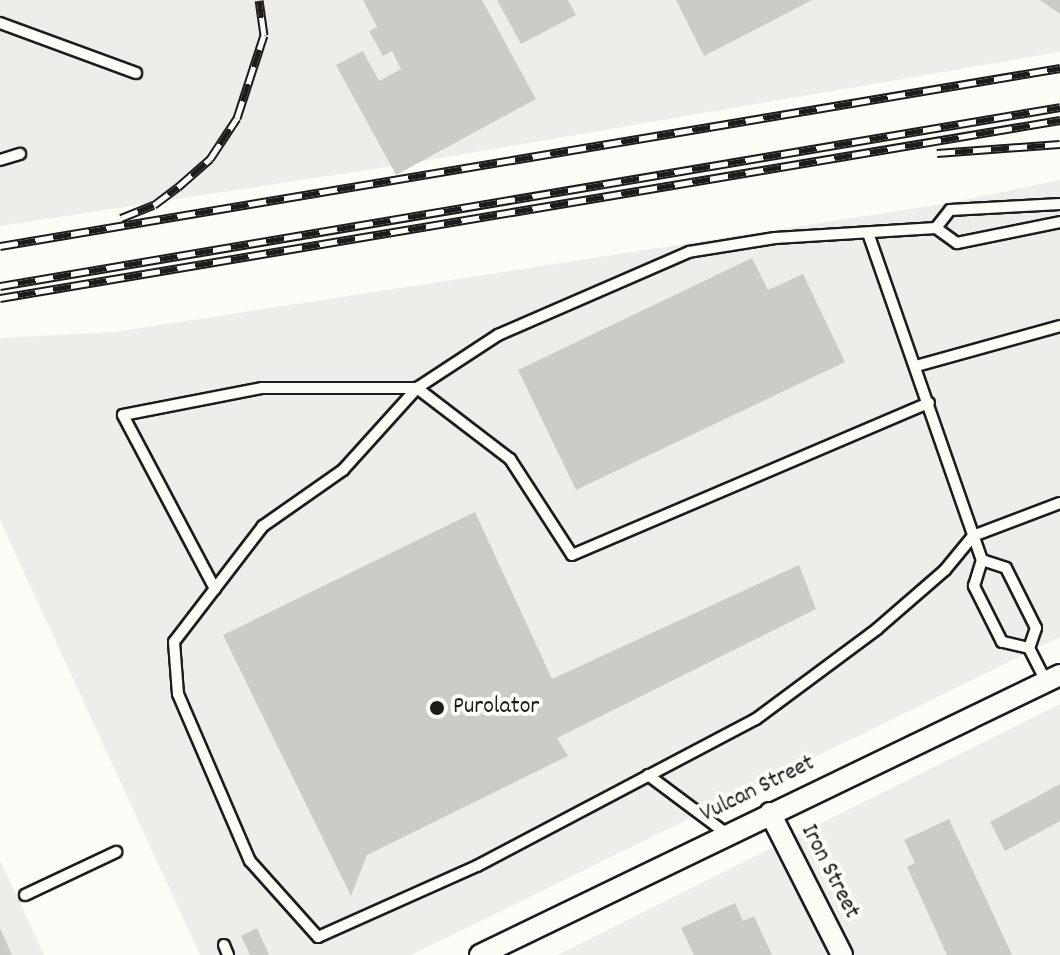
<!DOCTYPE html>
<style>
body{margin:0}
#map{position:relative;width:1060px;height:955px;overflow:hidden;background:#fdfcf7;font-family:Dekko,sans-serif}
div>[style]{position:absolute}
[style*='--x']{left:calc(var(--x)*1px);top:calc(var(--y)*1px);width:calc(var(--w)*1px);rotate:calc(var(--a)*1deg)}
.built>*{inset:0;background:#eeede9}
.building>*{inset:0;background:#cccbc8}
.roads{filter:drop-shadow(2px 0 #1c1c1c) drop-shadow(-2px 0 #1c1c1c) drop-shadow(0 2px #1c1c1c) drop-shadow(0 -2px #1c1c1c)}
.lane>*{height:10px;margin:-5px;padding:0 5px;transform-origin:5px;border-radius:5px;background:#fdfcf7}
.street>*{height:20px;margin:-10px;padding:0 10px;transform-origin:10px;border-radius:10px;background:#fdfcf7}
.rail>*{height:9px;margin-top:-4.5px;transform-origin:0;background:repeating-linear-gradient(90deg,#fdfcf7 0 18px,#1c1c1c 0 36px);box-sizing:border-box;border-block:2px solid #1c1c1c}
.dots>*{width:22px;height:22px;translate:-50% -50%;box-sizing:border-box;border:4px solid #fdfcf7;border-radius:50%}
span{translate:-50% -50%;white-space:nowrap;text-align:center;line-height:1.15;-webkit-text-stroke:8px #fdfcf7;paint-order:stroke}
.poi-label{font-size:24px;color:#1c1c1c}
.left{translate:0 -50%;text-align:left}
.street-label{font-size:24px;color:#1c1c1c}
</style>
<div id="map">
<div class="built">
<div style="clip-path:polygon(0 0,1060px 0,1060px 52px,400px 165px,0 226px)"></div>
<div style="clip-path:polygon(1060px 180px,1060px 637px,411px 955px,200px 955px,0 520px,0 338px,115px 332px,949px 203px)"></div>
<div style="clip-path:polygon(1060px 704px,1060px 955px,557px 955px)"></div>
<div style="clip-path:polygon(0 860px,44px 955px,0 955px)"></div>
</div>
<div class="building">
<div style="clip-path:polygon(363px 0,482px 0,536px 99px,396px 175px,336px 65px,363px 51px,379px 81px,401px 69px,392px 51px,383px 56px,369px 31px,377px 27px)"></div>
<div style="clip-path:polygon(497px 0,568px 0,576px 15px,521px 44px)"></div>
<div style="clip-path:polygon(676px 0,812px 0,704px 56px)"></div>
<div style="clip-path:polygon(1040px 0,1060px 0,1060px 14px)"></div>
<div style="clip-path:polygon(752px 258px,768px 290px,803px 274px,845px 362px,576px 490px,518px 370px)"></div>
<div style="clip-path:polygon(475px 512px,552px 679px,799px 565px,816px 609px,557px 738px,568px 756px,367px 855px,351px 896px,223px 635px)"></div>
<div style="clip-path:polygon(1060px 784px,1060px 821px,1005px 851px,990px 822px)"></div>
<div style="clip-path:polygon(949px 819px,1012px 955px,947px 955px,907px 867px,915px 863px,904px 840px)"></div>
<div style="clip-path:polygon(735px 903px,743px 921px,754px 916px,772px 955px,694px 955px,681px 928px)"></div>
<div style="clip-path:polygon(0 928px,12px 955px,0 955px)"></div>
<div style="clip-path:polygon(257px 928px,269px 955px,250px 955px,241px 936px)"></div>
</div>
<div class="roads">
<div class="lane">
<div style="--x:0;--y:23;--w:145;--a:20.2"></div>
<div style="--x:0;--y:160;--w:21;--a:-17"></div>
<div style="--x:1060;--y:204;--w:110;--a:176.9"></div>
<div style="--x:950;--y:210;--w:23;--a:128"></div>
<div style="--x:936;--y:228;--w:26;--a:36"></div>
<div style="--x:957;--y:243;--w:105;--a:-11.5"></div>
<div style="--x:936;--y:228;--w:161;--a:176.4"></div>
<div style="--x:775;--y:238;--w:87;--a:170.8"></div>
<div style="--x:689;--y:252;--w:208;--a:156.5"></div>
<div style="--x:498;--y:335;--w:97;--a:146.8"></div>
<div style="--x:417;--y:388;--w:110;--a:132.1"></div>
<div style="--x:343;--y:470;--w:98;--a:145"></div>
<div style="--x:263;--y:526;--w:146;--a:127.5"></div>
<div style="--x:174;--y:642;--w:52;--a:85.6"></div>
<div style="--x:178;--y:694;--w:182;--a:66.7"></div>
<div style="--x:250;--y:861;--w:102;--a:48.2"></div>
<div style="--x:318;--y:937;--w:174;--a:-24.1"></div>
<div style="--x:477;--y:866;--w:315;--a:-27.8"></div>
<div style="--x:756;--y:719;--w:151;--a:-36.6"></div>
<div style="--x:877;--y:629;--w:90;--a:-40.9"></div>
<div style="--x:945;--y:570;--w:44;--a:-50.5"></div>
<div style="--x:973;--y:536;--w:93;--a:-20.8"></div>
<div style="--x:868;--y:233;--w:346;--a:70.8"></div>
<div style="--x:916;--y:366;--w:149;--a:-15.5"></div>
<div style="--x:215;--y:589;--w:197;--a:-117.9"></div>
<div style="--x:123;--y:415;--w:142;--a:-11"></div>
<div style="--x:262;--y:388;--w:155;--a:0"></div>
<div style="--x:417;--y:388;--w:117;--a:37.4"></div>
<div style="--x:510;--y:459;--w:114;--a:57.1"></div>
<div style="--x:572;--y:555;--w:388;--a:-23.1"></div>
<div style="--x:1029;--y:648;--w:28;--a:-167"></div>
<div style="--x:1002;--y:642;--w:63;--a:-116.6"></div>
<div style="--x:974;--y:586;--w:27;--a:-73"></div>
<div style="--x:982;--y:560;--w:25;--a:18"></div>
<div style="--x:1006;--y:568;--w:67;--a:63.4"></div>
<div style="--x:1036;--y:628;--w:21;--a:109"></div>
<div style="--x:1029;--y:648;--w:37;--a:63"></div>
<div style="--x:648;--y:775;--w:99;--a:36.8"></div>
<div style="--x:25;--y:895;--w:101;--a:-25.3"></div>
<div style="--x:224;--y:945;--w:11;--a:68"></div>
</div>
<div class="street">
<div style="--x:770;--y:813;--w:159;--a:63.1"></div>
<div style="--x:480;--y:955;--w:644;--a:-25.77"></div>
</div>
</div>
<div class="rail">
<div style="--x:937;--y:153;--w:123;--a:-4.2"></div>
<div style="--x:121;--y:218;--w:35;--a:-22"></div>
<div style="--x:154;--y:205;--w:30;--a:-37"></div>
<div style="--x:178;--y:187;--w:43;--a:-41.2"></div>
<div style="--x:210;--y:159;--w:49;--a:-56.6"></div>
<div style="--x:237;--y:118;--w:87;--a:-72"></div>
<div style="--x:264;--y:35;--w:35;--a:-98"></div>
<div style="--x:0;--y:246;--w:1075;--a:-9.53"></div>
<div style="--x:0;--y:286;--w:1075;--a:-9.58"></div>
<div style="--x:0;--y:298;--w:1075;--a:-9.53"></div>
</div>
<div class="dots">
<div style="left:437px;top:708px;background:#1c1c1c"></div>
</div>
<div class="poi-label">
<span class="left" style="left:453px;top:708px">Purolator</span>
</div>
<div class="street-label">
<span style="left:758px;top:790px;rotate:-26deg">Vulcan Street</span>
<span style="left:829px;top:872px;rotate:63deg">Iron Street</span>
</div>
</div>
